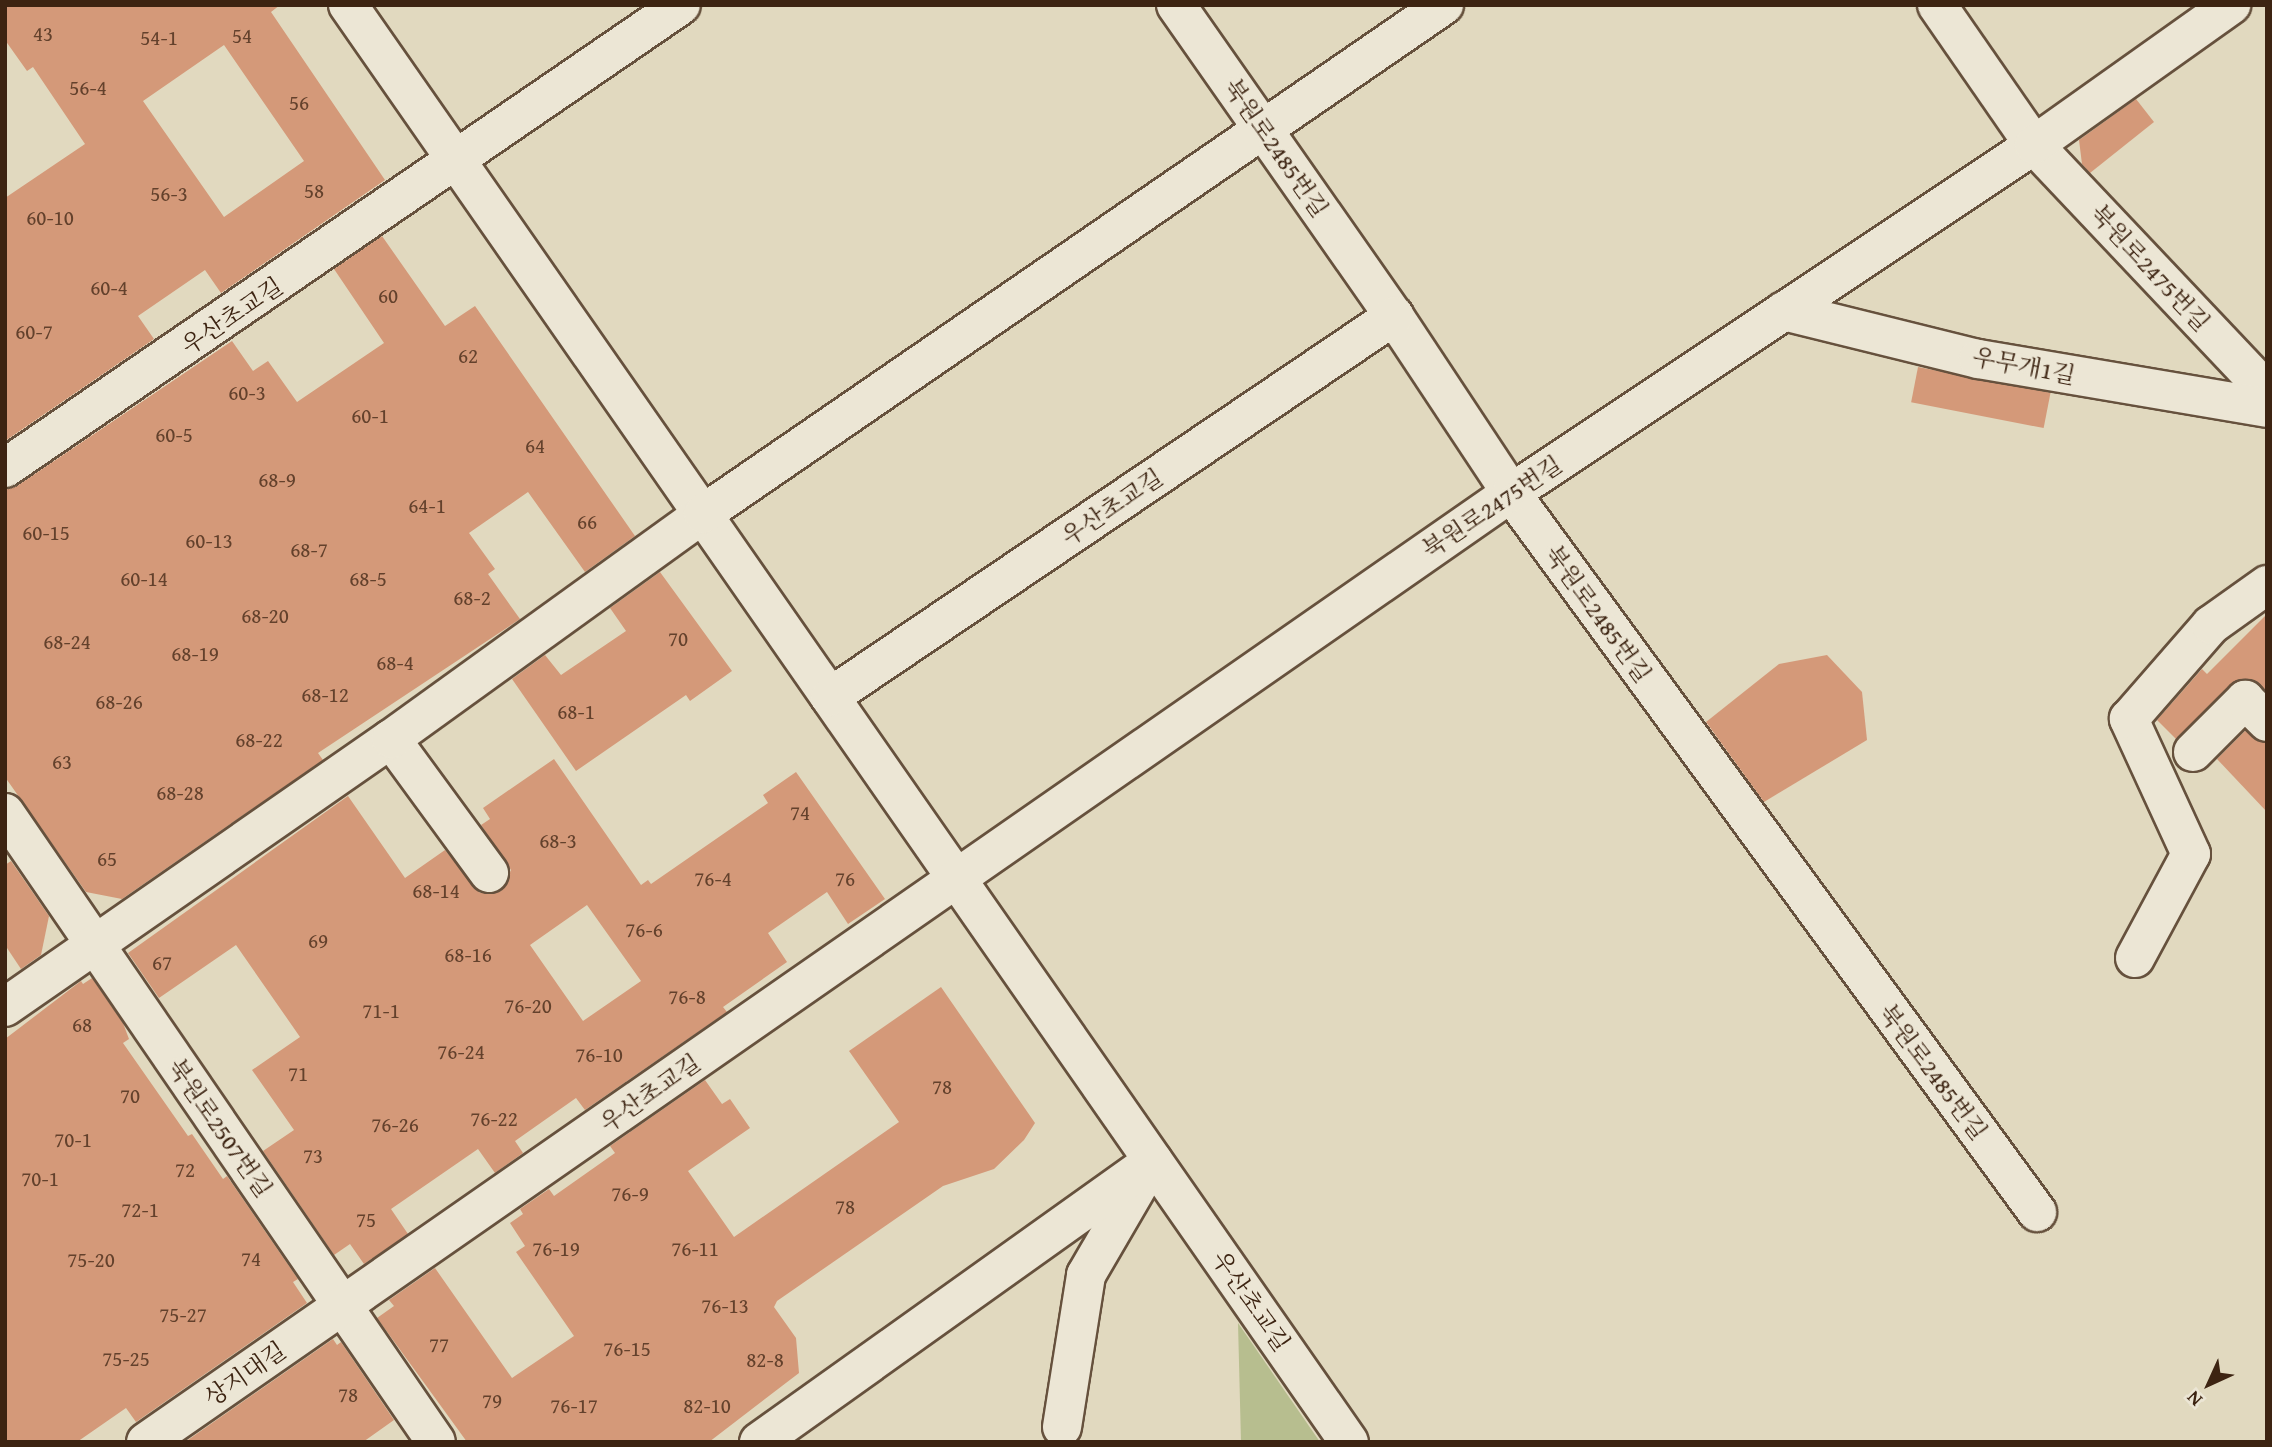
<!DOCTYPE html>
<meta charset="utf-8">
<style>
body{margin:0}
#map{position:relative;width:2272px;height:1447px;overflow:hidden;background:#e1d9bf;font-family:"Gentium Book Plus","Noto Serif KR",serif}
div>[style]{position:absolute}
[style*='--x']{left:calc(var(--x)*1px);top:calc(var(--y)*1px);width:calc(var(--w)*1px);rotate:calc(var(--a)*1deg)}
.green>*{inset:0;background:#b7be8f}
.building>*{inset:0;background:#d49979;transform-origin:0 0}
.roads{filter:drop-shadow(2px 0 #66513d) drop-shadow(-2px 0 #66513d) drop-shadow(0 2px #66513d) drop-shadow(0 -2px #66513d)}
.minor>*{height:38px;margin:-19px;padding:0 19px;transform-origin:19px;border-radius:19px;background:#ece6d5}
span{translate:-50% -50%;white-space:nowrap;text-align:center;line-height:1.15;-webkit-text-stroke:7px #ece6d5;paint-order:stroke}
.number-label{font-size:21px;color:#63412c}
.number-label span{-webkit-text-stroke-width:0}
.street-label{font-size:24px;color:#3d2412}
.frame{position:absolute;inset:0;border:7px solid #3d2412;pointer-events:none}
.north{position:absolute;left:2174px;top:1349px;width:70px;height:70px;-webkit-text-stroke:5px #ece6d5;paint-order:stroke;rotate:225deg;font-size:19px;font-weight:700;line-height:28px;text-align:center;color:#3d2412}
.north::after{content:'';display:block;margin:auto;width:24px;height:32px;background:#3d2412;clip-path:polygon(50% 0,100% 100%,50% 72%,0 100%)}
</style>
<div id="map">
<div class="green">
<div style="clip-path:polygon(1238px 1323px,1320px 1442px,1241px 1442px)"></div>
</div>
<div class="building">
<div style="clip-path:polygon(evenodd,5px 5px,280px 5px,271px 12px,385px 180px,221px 293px,205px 270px,138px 316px,154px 339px,5px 441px,5px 198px,85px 144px,33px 67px,27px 71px,5px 40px,5px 5px,224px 45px,304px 161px,224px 217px,143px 101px,224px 45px)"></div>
<div style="clip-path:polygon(2136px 99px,2154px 122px,2090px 173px,2082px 164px,2079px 140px)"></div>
<div style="clip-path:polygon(382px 236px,445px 326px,475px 306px,635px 536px,585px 572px,528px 492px,469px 533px,495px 569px,488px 574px,520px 619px,318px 753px,323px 760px,122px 899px,86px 892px,5px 777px,5px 490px,17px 486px,232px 341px,253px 371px,268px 361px,297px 402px,384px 343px,334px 269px)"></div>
<div style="left:1918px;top:367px;width:135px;height:36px;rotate:11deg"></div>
<div style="clip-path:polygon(660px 572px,732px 671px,690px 701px,686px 695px,576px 771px,512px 679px,545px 655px,561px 675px,626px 631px,610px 608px)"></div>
<div style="clip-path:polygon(2267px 614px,2267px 691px,2251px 679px,2239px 679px,2176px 739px,2157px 720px,2202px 669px,2207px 674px)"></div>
<div style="clip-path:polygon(1827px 655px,1862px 692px,1867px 740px,1764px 802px,1706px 722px,1779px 664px)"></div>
<div style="clip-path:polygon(2245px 731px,2267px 743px,2267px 812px,2217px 759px)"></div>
<div style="clip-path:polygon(evenodd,554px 759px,641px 885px,648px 880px,651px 884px,768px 803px,763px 795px,796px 772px,885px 899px,848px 924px,827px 892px,768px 933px,787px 962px,723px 1007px,727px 1012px,585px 1110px,576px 1098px,515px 1141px,523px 1153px,495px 1173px,478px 1149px,391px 1209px,408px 1234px,364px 1264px,350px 1244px,334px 1255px,263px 1151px,294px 1130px,252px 1070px,300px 1037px,236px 945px,159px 998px,128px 953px,348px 796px,405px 878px,445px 850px,480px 893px,501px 891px,511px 870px,481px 825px,490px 819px,483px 808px,554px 759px,587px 905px,641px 981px,583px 1021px,530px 945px,587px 905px)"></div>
<div style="clip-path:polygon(11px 861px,49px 916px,41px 955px,21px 969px,5px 945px,5px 865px)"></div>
<div style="clip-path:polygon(92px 978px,123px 1023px,129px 1039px,123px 1043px,188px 1136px,192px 1134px,223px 1179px,227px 1176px,298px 1279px,293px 1282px,307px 1303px,136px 1422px,126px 1408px,77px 1442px,5px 1442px,5px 1039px,81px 981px,83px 984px)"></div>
<div style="clip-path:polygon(941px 987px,1035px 1123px,1024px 1140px,994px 1169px,943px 1186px,777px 1301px,774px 1307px,796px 1338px,799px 1373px,709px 1442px,467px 1442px,377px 1318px,394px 1306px,389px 1300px,435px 1268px,512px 1378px,574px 1336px,516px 1252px,525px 1246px,510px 1223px,523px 1214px,520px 1209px,549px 1189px,554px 1196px,615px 1153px,610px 1146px,705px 1080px,722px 1104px,730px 1099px,750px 1128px,688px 1171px,734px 1237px,899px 1122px,849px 1051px)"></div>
<div style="clip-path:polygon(333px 1339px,337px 1345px,341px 1342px,394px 1420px,363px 1442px,185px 1442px)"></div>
</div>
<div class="roads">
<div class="minor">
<div style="--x:348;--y:5;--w:1751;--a:55.14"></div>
<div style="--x:1176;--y:5;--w:380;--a:55"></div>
<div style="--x:1394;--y:316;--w:212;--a:56.5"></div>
<div style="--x:1511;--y:493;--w:891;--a:53.81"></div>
<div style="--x:1937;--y:5;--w:170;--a:55.3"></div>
<div style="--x:2034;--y:145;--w:339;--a:46.6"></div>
<div style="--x:1784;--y:311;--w:200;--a:13.9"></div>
<div style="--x:1978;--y:359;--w:293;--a:9.6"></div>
<div style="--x:5;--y:468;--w:819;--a:-34.41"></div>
<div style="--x:830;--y:697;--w:681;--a:-34.04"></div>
<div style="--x:391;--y:739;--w:166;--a:53.8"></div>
<div style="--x:2193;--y:752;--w:74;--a:-45"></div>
<div style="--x:2245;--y:700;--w:31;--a:45"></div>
<div style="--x:5;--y:813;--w:762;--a:55.58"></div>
<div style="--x:2135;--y:958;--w:118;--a:-61.7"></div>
<div style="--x:2191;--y:854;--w:149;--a:-114.7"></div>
<div style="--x:2129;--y:719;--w:125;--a:-48.9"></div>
<div style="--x:2211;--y:625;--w:69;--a:-35.5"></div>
<div style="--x:5;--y:1007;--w:470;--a:-34.8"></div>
<div style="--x:391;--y:739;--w:385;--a:-35.8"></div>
<div style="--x:703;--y:514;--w:899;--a:-34.49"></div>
<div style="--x:1062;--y:1427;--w:154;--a:-81"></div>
<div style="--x:1086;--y:1275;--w:119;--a:-59.8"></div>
<div style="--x:146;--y:1442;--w:1662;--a:-34.81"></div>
<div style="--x:1511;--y:493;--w:628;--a:-33.64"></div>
<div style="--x:2034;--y:145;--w:242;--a:-35.4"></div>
<div style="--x:759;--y:1442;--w:484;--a:-35.5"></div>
</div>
</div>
<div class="number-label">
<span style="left:43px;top:34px">43</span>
<span style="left:242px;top:36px">54</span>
<span style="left:159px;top:38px">54-1</span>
<span style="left:88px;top:88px">56-4</span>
<span style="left:299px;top:103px">56</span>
<span style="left:314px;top:191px">58</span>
<span style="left:169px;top:194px">56-3</span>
<span style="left:50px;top:218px">60-10</span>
<span style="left:109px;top:288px">60-4</span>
<span style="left:388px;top:296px">60</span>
<span style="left:34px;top:332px">60-7</span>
<span style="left:468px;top:356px">62</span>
<span style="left:247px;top:393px">60-3</span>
<span style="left:370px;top:416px">60-1</span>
<span style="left:174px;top:435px">60-5</span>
<span style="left:535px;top:446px">64</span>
<span style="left:277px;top:480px">68-9</span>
<span style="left:427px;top:506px">64-1</span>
<span style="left:587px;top:522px">66</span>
<span style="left:46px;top:533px">60-15</span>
<span style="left:209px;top:541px">60-13</span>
<span style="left:309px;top:550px">68-7</span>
<span style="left:144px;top:579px">60-14</span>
<span style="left:368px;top:579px">68-5</span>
<span style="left:472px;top:598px">68-2</span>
<span style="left:265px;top:616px">68-20</span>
<span style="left:678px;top:639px">70</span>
<span style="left:67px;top:642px">68-24</span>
<span style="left:195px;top:654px">68-19</span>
<span style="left:395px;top:663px">68-4</span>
<span style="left:325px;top:695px">68-12</span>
<span style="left:119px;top:702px">68-26</span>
<span style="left:576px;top:712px">68-1</span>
<span style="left:259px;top:740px">68-22</span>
<span style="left:62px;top:762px">63</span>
<span style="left:180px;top:793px">68-28</span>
<span style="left:800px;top:813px">74</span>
<span style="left:558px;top:841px">68-3</span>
<span style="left:107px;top:859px">65</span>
<span style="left:713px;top:879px">76-4</span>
<span style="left:845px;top:879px">76</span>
<span style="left:436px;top:891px">68-14</span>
<span style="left:644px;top:930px">76-6</span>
<span style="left:318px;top:941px">69</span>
<span style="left:468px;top:955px">68-16</span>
<span style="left:162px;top:963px">67</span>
<span style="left:687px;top:997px">76-8</span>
<span style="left:528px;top:1006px">76-20</span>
<span style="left:381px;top:1011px">71-1</span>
<span style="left:82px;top:1025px">68</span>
<span style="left:461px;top:1052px">76-24</span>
<span style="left:599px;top:1055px">76-10</span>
<span style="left:298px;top:1074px">71</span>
<span style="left:942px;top:1087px">78</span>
<span style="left:130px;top:1096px">70</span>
<span style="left:494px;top:1119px">76-22</span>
<span style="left:395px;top:1125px">76-26</span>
<span style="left:73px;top:1140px">70-1</span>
<span style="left:313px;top:1156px">73</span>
<span style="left:185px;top:1170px">72</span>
<span style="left:40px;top:1179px">70-1</span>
<span style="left:630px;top:1194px">76-9</span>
<span style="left:845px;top:1207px">78</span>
<span style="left:140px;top:1210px">72-1</span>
<span style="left:366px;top:1220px">75</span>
<span style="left:556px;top:1249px">76-19</span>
<span style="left:695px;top:1249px">76-11</span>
<span style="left:251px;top:1259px">74</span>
<span style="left:91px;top:1260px">75-20</span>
<span style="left:725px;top:1306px">76-13</span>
<span style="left:183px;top:1315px">75-27</span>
<span style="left:439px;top:1345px">77</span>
<span style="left:627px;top:1349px">76-15</span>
<span style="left:126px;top:1359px">75-25</span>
<span style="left:765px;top:1360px">82-8</span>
<span style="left:348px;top:1395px">78</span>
<span style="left:492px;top:1401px">79</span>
<span style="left:574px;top:1406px">76-17</span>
<span style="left:707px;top:1406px">82-10</span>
</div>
<div class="street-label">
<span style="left:1276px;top:148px;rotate:55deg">북원로2485번길</span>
<span style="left:2150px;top:268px;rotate:47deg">북원로2475번길</span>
<span style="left:232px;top:316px;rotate:-34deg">우산초교길</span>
<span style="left:2024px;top:366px;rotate:11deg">우무개1길</span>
<span style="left:1112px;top:507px;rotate:-34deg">우산초교길</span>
<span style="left:1492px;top:507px;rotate:-34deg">북원로2475번길</span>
<span style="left:1598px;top:614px;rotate:54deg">북원로2485번길</span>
<span style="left:1933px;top:1072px;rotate:53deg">북원로2485번길</span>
<span style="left:650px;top:1093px;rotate:-35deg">우산초교길</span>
<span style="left:220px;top:1128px;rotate:55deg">북원로2507번길</span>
<span style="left:1251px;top:1301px;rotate:55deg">우산초교길</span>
<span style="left:245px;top:1374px;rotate:-35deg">상지대길</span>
</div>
<div class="frame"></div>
<div class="north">N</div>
</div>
